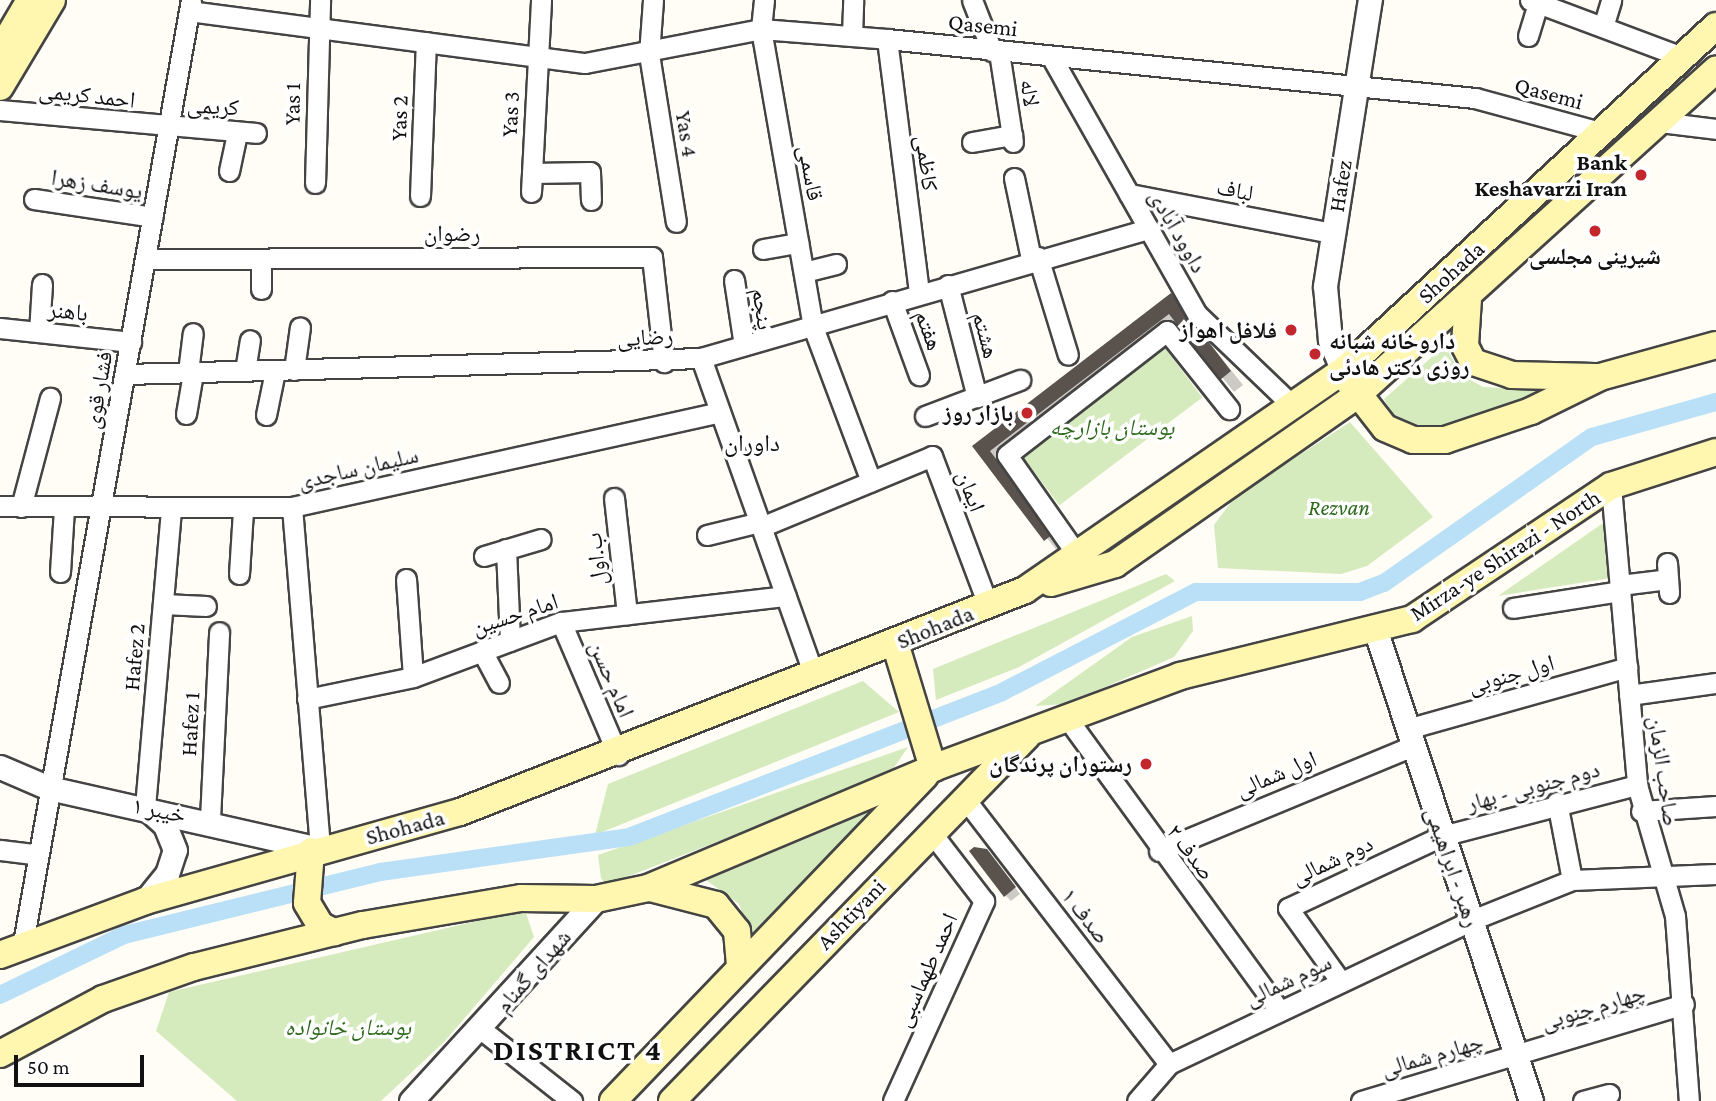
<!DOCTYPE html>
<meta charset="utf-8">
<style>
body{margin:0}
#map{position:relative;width:1716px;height:1101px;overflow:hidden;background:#fffdf5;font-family:"Crimson Pro","Noto Naskh Arabic",serif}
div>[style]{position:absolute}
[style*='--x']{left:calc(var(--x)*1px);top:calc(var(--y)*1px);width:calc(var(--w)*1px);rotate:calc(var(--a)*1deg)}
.green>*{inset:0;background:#d5ebbd;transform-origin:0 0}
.shadow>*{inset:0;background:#0003}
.canal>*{height:18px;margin:-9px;padding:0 9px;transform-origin:9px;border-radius:9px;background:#b9e0f7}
.building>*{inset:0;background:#5a524d}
.roads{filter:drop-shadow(2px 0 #444) drop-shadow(-2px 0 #444) drop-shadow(0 2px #444) drop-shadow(0 -2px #444)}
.minor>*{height:19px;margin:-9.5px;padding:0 9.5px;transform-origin:9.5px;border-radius:9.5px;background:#fff}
.tertiary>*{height:23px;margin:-11.5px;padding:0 11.5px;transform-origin:11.5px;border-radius:11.5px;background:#fff}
.secondary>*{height:26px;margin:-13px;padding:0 13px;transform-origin:13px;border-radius:13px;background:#fff6b0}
.dots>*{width:19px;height:19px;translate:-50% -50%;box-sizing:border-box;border:4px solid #fff;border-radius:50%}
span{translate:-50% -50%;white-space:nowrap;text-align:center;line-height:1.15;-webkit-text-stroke:7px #fff;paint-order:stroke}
.street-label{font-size:23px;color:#111}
.poi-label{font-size:23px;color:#111;font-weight:700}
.right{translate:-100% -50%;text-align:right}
.left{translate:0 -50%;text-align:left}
.park-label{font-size:23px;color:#2f6b1f;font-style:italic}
.neighbourhood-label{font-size:24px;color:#111}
.district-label{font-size:30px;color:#111;font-weight:700;letter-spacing:2px}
.scale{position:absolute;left:14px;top:1055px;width:130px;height:32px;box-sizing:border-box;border:4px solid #111;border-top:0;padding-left:9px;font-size:21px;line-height:24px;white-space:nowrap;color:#111;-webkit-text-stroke:5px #fff;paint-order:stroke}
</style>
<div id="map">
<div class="green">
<div style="left:1165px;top:348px;width:62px;height:179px;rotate:53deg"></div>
<div style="clip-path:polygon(1441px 349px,1448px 350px,1460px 374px,1483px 387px,1550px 390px,1457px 436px,1399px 425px,1384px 399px)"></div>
<div style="clip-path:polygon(1350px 422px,1433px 517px,1367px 566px,1341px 574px,1218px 568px,1214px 525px,1235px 497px)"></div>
<div style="clip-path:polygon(1606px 521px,1611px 578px,1498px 596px)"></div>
<div style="clip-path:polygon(1166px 574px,1175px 581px,1019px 667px,936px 700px,933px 669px)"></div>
<div style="clip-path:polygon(1192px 616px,1193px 631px,1174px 657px,1066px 704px,1035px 706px,1132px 637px)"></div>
<div style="clip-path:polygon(863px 681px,899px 712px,595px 835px,608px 784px)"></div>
<div style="clip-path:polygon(908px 747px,889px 775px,606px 885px,601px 878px,598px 855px)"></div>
<div style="clip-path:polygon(869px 812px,751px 937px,739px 904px,706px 880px)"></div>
<div style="clip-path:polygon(525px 910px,534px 937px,445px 1041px,381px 1101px,237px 1101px,156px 1031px,169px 992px)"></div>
</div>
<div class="shadow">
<div style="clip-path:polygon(1171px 295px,1243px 385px,1234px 392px,1181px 326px,1002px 464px,1065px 547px,1058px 552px,974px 446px)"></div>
<div style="clip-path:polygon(992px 857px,1020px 894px,1011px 901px,1005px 895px)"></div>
</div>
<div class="canal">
<div style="--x:0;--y:995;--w:138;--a:-25.8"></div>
<div style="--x:124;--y:935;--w:264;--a:-13.8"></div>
<div style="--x:380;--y:872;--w:251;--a:-8"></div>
<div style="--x:629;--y:837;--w:400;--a:-21.2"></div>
<div style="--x:1002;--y:692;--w:218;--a:-27.3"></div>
<div style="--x:1196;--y:592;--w:164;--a:0"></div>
<div style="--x:1360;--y:592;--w:26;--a:-21"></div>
<div style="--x:1384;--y:583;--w:254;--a:-35.1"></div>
<div style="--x:1592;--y:437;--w:129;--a:-15.8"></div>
</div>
<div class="building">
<div style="clip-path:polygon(1171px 293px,1231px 371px,1220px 380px,1169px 314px,990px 451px,1053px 534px,1044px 541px,972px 446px)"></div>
<div style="clip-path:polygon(974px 847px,987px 849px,1016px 887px,1004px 897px,969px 851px)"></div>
</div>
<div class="roads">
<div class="minor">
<div style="--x:653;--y:0;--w:54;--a:94.2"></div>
<div style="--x:649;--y:54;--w:170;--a:80.9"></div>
<div style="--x:764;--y:0;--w:29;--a:96"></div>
<div style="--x:761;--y:29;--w:303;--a:80.1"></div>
<div style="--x:813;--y:327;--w:165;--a:69.4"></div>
<div style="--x:972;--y:0;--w:55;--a:68.6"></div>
<div style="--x:1530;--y:0;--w:165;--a:20.5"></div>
<div style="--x:189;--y:11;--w:399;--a:7.5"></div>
<div style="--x:585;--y:63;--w:179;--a:-10.9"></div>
<div style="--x:761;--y:29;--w:126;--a:4.5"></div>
<div style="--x:887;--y:39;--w:591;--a:5.73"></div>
<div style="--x:1475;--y:98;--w:134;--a:15.2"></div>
<div style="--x:1603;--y:27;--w:28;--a:-73"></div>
<div style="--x:852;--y:36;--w:36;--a:-88"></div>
<div style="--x:1528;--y:36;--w:34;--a:-73"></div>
<div style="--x:887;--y:39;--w:256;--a:82.8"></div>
<div style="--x:999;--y:52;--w:91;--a:81.2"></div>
<div style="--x:1052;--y:58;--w:294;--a:60.5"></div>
<div style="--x:1197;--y:314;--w:132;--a:43.8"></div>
<div style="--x:0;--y:110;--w:257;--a:5.1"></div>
<div style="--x:1660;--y:122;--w:56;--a:7.1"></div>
<div style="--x:972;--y:142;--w:41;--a:-9.9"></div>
<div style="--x:229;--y:171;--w:40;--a:-78"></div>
<div style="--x:532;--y:173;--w:58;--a:-1"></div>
<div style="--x:590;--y:172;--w:28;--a:88"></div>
<div style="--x:1014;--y:178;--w:83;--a:78.1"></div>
<div style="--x:315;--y:183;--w:183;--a:-88.4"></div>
<div style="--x:531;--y:192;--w:192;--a:-87"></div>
<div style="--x:1129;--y:194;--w:207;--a:10.9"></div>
<div style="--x:420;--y:196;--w:154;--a:-87.8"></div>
<div style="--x:34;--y:199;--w:120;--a:8.6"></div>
<div style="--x:763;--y:249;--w:36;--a:-10"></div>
<div style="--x:1038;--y:257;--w:102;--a:73"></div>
<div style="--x:146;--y:259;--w:506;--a:-0.23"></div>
<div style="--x:652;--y:257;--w:106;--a:83.5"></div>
<div style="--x:261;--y:259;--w:30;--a:90"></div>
<div style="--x:804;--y:272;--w:33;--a:-14"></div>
<div style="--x:734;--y:280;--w:66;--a:81.3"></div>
<div style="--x:948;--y:285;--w:116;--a:75.5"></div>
<div style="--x:892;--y:301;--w:79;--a:70"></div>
<div style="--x:0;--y:328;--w:132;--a:6.1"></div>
<div style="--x:39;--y:332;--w:48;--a:-86.4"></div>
<div style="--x:701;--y:358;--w:337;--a:70.4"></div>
<div style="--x:294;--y:370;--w:43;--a:-82.1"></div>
<div style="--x:245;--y:371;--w:31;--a:-81"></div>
<div style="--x:188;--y:372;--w:39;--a:-83"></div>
<div style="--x:126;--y:374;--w:575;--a:-1.59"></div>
<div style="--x:701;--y:358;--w:466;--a:-16.1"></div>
<div style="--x:186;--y:414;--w:42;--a:-80.3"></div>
<div style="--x:266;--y:415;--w:45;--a:-78.4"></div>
<div style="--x:925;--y:416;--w:102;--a:-20.8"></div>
<div style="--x:1611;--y:486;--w:300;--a:85"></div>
<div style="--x:1637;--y:785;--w:136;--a:73.8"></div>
<div style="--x:1675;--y:916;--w:186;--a:85.7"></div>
<div style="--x:614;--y:498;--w:117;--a:83.6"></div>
<div style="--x:0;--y:506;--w:292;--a:0.2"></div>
<div style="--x:292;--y:507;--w:438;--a:-12.5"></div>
<div style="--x:21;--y:507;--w:113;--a:-75.1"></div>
<div style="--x:292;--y:507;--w:343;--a:85.3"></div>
<div style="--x:761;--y:527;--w:185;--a:-22.5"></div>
<div style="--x:932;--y:456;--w:159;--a:69.4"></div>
<div style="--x:707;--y:535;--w:55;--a:-13.8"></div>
<div style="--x:506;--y:549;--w:92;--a:87.5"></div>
<div style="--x:484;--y:556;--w:59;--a:-16.6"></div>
<div style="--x:1078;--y:556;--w:123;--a:-125.1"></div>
<div style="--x:1007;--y:455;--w:202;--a:-37.8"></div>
<div style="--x:1167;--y:331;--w:100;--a:51.5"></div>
<div style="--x:1667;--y:563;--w:30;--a:86"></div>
<div style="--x:60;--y:572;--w:64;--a:-86.4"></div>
<div style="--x:239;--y:574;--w:63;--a:-86.4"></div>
<div style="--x:406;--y:579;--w:98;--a:85.9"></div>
<div style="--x:1620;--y:585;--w:48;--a:-7.1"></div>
<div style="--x:163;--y:604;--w:43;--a:2.7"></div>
<div style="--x:1513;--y:608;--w:108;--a:-9"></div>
<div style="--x:561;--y:622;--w:145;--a:66.8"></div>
<div style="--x:482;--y:651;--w:36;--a:62"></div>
<div style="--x:1629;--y:695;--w:88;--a:-7.9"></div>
<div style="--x:307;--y:699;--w:108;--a:-11.7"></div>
<div style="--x:413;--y:677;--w:158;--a:-20.4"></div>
<div style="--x:561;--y:622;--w:226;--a:-6.6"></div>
<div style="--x:1067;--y:718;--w:362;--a:54"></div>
<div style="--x:1407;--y:729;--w:229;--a:-15.7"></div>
<div style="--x:965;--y:799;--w:334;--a:52.4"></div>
<div style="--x:1557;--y:802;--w:79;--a:79.1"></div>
<div style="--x:145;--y:807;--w:298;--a:-85"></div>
<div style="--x:1641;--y:811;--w:75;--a:-3.8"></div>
<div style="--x:210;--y:819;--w:187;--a:-87.2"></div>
<div style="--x:0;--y:850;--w:38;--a:7"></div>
<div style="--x:1159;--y:851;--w:275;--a:-22.5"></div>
<div style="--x:23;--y:943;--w:958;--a:-79.9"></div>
<div style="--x:1341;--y:982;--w:91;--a:-125.6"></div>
<div style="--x:1288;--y:908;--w:170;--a:-25.1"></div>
<div style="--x:1442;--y:836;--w:202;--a:-14.7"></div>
<div style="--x:482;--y:1030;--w:115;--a:38.3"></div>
<div style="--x:893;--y:1101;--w:220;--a:-65.5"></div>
<div style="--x:984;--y:901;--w:88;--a:-127.6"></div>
<div style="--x:1137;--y:1101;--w:49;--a:-49.1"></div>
<div style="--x:1169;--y:1064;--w:335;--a:-25.4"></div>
<div style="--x:1472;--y:920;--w:108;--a:-21.8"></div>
<div style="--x:1572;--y:880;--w:144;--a:-2.4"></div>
<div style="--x:1361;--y:1101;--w:337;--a:-16.7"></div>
<div style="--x:1583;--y:1101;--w:27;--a:-15"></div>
</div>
<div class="tertiary">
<div style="--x:1343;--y:371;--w:34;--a:-113"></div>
<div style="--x:1330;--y:340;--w:54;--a:-95.3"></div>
<div style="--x:1325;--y:286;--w:290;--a:-81.1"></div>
<div style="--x:1376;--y:632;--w:494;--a:71.7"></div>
<div style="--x:0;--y:767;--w:53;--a:23.2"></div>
<div style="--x:49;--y:788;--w:278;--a:12.7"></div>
<div style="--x:145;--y:901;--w:35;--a:-51"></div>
<div style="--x:167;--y:874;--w:25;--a:-72"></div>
<div style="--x:175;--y:850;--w:27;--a:-112"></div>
<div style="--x:165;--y:825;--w:27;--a:-138"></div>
<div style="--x:411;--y:1101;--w:274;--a:-47.5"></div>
</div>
<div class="secondary">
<div style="--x:0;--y:51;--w:59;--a:-59.5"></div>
<div style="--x:0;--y:87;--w:101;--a:-59.1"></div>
<div style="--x:1468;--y:299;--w:47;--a:93.7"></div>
<div style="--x:1465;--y:346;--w:18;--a:63"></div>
<div style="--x:1473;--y:362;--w:41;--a:18.4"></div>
<div style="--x:1512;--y:375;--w:83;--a:1.4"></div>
<div style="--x:1349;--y:382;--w:58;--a:52"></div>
<div style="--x:1385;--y:428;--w:30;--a:23"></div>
<div style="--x:1413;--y:440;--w:32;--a:0"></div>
<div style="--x:1445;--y:440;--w:91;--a:-18.6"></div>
<div style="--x:1531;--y:411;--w:77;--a:-26.2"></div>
<div style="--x:1600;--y:377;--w:120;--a:-15.4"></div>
<div style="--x:1051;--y:583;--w:67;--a:-16.5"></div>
<div style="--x:1115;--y:564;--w:294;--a:-34.9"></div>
<div style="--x:1356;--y:396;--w:486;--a:-42.2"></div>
<div style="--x:895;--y:643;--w:131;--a:73.1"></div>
<div style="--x:311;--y:851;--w:52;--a:94.4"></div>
<div style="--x:307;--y:903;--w:26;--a:59"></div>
<div style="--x:320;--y:925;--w:16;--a:27"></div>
<div style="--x:650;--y:888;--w:68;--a:14.4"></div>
<div style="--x:716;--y:905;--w:33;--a:51"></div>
<div style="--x:737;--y:931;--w:36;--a:85"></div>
<div style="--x:0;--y:955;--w:155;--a:-20.4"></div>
<div style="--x:145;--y:901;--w:327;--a:-15.8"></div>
<div style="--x:460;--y:812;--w:607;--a:-21.45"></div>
<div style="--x:1025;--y:590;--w:386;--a:-34.6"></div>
<div style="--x:1343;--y:371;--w:508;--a:-42.77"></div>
<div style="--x:0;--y:1054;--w:117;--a:-28.1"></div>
<div style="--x:103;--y:999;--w:96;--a:-19.4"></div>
<div style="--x:194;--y:967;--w:174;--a:-14"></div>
<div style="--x:363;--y:925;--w:160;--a:-9.7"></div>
<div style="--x:521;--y:898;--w:75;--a:0.8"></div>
<div style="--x:596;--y:899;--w:53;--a:-11.9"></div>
<div style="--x:648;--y:888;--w:309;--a:-22.8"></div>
<div style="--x:933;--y:768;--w:264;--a:-20.4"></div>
<div style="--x:1180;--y:676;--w:239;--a:-13.8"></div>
<div style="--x:1412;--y:619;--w:239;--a:-33.8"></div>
<div style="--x:1611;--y:486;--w:110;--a:-17.9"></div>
<div style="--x:613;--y:1101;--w:451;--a:-46.2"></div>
<div style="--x:672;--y:1101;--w:509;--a:-45.8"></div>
</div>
</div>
<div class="dots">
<div style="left:1641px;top:175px;background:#c4262e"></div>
<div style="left:1595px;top:231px;background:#c4262e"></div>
<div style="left:1291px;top:330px;background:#c4262e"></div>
<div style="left:1315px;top:354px;background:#c4262e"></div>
<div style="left:1027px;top:413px;background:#c4262e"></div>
<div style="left:1146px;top:764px;background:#c4262e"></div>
</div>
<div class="street-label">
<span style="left:983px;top:25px;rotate:6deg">Qasemi</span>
<span style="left:1030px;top:93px;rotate:82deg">لاله</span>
<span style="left:1549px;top:93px;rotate:15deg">Qasemi</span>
<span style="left:87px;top:95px;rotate:6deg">احمد کریمی</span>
<span style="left:292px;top:104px;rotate:-89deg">Yas 1</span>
<span style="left:213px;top:106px;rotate:3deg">کریمی</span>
<span style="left:510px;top:114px;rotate:-87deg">Yas 3</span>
<span style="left:399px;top:118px;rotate:-88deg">Yas 2</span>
<span style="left:687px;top:134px;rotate:81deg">Yas 4</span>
<span style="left:927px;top:163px;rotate:83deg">کاظمی</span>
<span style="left:811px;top:173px;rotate:80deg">قاسمی</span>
<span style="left:97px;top:184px;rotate:9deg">یوسف زهرا</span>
<span style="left:1340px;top:186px;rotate:-81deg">Hafez</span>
<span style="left:1235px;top:190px;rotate:11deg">لباف</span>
<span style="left:1178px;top:231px;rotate:60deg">داوود آبادی</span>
<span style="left:452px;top:233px">رضوان</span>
<span style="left:1451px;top:272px;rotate:-42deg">Shohada</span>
<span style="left:763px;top:309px;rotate:82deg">پنجم</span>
<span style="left:68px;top:311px;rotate:6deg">باهنر</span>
<span style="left:929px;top:330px;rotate:70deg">هفتم</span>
<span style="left:986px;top:335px;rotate:75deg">هشتم</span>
<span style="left:645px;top:337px;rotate:-3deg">رضایی</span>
<span style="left:98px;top:390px;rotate:-80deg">فشار قوی</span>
<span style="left:358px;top:468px;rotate:-13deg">سلیمان ساجدی</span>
<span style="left:971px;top:491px;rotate:69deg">ایمان</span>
<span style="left:1505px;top:555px;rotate:-33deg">Mirza-ye Shirazi - North</span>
<span style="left:596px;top:559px;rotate:-96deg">ب.اول</span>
<span style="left:515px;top:614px;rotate:-18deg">امام حسین</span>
<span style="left:935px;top:627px;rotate:-22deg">Shohada</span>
<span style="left:134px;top:657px;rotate:-85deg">Hafez 2</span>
<span style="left:1511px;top:674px;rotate:-16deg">اول جنوبی</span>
<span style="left:612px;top:679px;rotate:67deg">امام حسن</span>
<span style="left:190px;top:724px;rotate:-87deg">Hafez 1</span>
<span style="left:1664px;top:771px;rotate:82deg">صاحب الزمان</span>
<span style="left:1276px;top:774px;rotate:-23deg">اول شمالی</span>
<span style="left:1533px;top:786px;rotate:-15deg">دوم جنوبی - بهار</span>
<span style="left:159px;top:810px;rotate:11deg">خیبر ۱</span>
<span style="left:405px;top:827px;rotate:-15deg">Shohada</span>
<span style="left:1191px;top:852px;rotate:53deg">صدف ۲</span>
<span style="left:1332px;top:860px;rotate:-25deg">دوم شمالی</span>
<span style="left:1453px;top:867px;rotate:71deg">رهبر - ابراهیمی</span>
<span style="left:851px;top:914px;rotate:-46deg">Ashtiyani</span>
<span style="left:1086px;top:916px;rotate:52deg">صدف ۱</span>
<span style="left:926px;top:970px;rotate:-66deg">احمد طهماسبی</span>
<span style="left:533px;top:971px;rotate:-49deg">شهدای گمنام</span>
<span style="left:1288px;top:980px;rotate:-25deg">سوم شمالی</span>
<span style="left:1593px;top:1007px;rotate:-17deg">چهارم جنوبی</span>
<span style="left:1432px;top:1055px;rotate:-16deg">چهارم شمالی</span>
</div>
<div class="poi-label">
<span class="right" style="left:1627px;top:175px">Bank<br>Keshavarzi Iran</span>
<span style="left:1595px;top:256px">شیرینی مجلسی</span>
<span class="right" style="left:1277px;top:330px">فلافل اهواز</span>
<span class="left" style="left:1329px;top:354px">داروخانه شبانه<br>روزی دکتر هادئی</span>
<span class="right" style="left:1013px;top:413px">بازار روز</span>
<span class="right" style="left:1132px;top:764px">رستوران پرندگان</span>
</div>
<div class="park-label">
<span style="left:1112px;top:427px">بوستان بازارچه</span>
<span style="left:1339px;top:507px">Rezvan</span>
<span style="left:348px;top:1027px">بوستان خانواده</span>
</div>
<div class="neighbourhood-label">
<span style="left:752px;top:443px">داوران</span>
</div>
<div class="district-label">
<span style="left:578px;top:1050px">DISTRICT 4</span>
</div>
<div class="scale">50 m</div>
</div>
